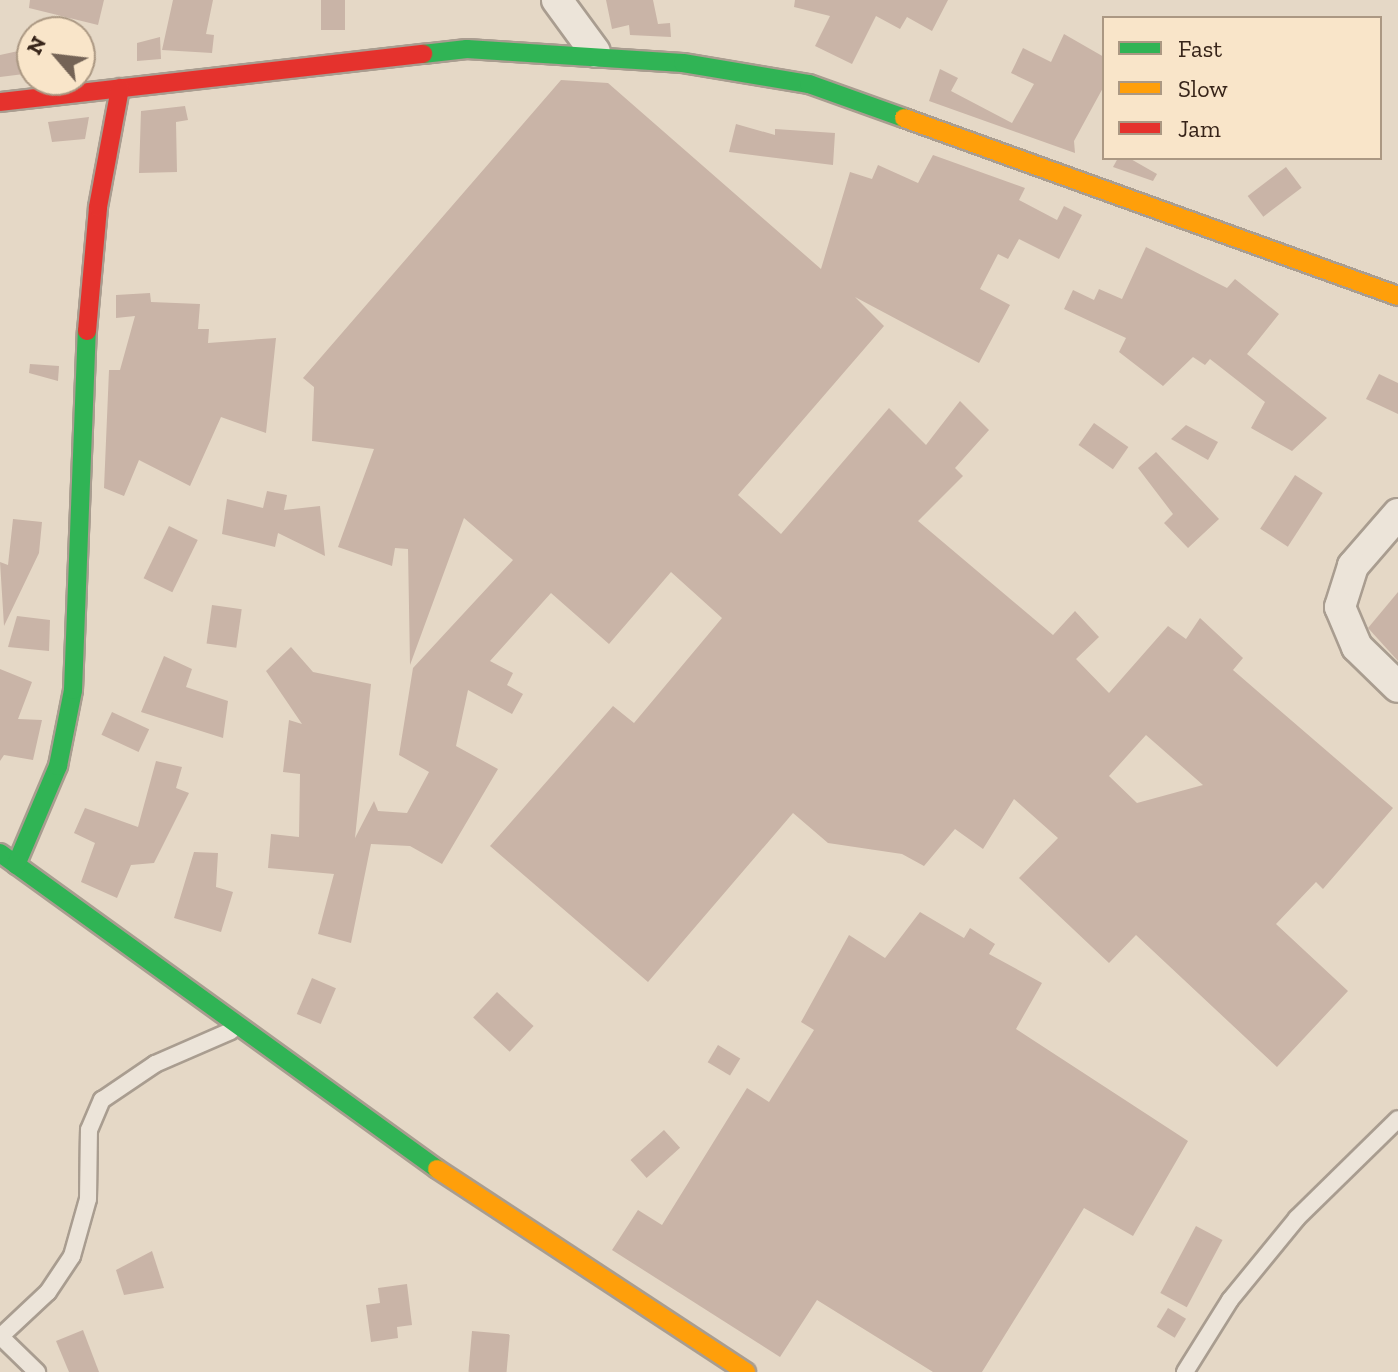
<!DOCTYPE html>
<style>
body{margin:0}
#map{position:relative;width:1398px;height:1372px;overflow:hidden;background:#e5d8c6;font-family:"Zilla Slab",serif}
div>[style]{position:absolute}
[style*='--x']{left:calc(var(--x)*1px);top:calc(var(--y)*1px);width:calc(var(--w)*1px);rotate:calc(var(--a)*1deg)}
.building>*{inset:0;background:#c9b4a7;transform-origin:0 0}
.roads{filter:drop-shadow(2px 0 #a99d90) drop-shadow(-2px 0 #a99d90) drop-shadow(0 2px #a99d90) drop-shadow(0 -2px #a99d90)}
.lane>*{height:16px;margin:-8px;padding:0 8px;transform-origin:8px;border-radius:8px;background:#ece4d9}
.street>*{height:30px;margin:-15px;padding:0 15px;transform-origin:15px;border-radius:15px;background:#ece4d9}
.fast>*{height:18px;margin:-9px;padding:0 9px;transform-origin:9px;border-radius:9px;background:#30b455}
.slow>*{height:18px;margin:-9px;padding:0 9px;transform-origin:9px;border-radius:9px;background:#ff9f0a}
.jam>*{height:18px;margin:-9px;padding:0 9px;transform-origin:9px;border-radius:9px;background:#e5322d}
span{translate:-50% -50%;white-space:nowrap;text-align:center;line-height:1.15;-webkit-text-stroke:8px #f9e5c9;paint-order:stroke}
.legend{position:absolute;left:1102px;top:16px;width:280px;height:144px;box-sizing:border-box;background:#f9e5c9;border:2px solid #ab9883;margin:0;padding:10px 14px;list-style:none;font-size:24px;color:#372419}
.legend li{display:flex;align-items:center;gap:16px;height:40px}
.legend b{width:40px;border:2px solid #ab9883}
.north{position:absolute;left:16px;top:16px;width:80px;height:80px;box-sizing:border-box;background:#f9e5c9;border:2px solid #ab9883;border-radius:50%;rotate:298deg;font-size:22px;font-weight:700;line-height:32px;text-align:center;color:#372419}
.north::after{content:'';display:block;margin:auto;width:28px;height:36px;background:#746356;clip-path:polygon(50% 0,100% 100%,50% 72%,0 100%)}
</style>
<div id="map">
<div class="building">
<div style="clip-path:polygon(30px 0,104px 0,98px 25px,29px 8px)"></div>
<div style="clip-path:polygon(173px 0,213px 0,206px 34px,214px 35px,212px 53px,162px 50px)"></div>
<div style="left:321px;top:0;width:24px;height:30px"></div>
<div style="clip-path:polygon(606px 0,653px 0,658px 24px,670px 23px,671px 37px,630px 35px,629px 25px,612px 29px)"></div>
<div style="clip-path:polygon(795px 0,948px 0,932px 31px,907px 17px,900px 29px,876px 16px,852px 64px,815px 46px,830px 16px,794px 7px)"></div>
<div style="clip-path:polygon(1064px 34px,1104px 57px,1104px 86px,1074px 141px,1075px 153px,929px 101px,940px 69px,958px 78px,951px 91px,1012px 123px,1034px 84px,1011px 73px,1023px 48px,1051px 62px)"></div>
<div style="clip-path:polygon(160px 37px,161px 59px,137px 61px,137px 43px)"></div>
<div style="clip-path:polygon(32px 48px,32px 73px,0 77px,0 55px)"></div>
<div style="clip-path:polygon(evenodd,561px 80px,608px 83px,821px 269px,850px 172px,872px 179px,878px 165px,918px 183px,933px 155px,1025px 188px,1019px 200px,1057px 220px,1064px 206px,1082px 215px,1059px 259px,1019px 239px,1008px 259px,998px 254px,980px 289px,1010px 305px,979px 363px,855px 297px,884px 326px,738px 495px,781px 534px,889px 408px,926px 445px,960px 401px,989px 430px,955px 468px,963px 476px,918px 521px,1053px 635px,1075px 611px,1099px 637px,1076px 659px,1109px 693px,1168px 626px,1186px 639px,1200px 618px,1243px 658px,1233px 670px,1393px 808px,1323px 889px,1316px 882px,1276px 924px,1348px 991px,1277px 1067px,1136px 935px,1109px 963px,1019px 878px,1058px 838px,1014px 799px,983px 849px,955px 829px,924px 866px,902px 854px,828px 843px,793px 813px,648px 982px,490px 846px,613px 706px,634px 723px,722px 618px,671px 572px,609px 644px,551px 593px,490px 661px,513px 673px,507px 685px,523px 694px,512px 714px,468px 690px,456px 746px,498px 769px,442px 864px,410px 846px,371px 844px,351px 943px,318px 934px,334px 874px,268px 868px,271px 834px,299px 837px,300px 774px,283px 772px,289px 720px,302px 724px,266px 671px,291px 647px,313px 672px,371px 684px,355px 838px,374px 801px,378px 811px,407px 813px,429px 772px,399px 755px,413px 668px,513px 560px,464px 518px,410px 665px,408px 549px,395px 548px,392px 566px,338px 547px,374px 449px,312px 441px,314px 387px,303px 378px,561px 80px,1146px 735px,1203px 785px,1137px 803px,1109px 776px,1146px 735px)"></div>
<div style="clip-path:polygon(185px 106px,188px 120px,176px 122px,177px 172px,139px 173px,141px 111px)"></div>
<div style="clip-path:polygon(89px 117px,85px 139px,52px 142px,48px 122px)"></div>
<div style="clip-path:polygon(736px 124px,775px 135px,775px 129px,835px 133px,833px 165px,729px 152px)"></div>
<div style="clip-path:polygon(1118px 158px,1129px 158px,1157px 174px,1153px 181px,1113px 167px)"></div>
<div style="left:1286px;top:167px;width:26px;height:48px;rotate:53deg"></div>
<div style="clip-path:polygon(1146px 247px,1227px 288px,1235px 279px,1279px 314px,1247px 354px,1327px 418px,1292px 451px,1251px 428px,1265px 402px,1210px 359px,1205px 365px,1193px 357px,1163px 386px,1119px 352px,1126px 338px,1064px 309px,1073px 290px,1094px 300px,1099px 289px,1122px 299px)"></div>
<div style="clip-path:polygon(150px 293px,151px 302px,200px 304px,198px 329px,209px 329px,208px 343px,276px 338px,266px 433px,221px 417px,190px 486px,139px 460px,124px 496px,104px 488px,109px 370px,120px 370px,135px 316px,116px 318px,116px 295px)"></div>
<div style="clip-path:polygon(30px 364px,59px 366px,58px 381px,29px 373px)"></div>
<div style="clip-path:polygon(1379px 374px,1398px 383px,1398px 414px,1366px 399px)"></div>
<div style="left:1094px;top:423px;width:42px;height:27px;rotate:35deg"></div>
<div style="clip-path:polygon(1186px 425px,1218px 442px,1208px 460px,1171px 439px)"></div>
<div style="clip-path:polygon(1156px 452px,1219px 519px,1188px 548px,1164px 523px,1173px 514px,1138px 468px)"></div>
<div style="left:1295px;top:475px;width:33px;height:64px;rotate:33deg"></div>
<div style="clip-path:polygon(267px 491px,287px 495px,284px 510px,320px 506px,325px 556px,278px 533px,275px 547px,222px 534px,227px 499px,263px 508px)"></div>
<div style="clip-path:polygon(13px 519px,42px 522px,39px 553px,4px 626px,0 562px,8px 565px)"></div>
<div style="left:169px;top:526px;width:32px;height:58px;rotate:26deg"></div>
<div style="clip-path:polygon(1398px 592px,1398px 661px,1368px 628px)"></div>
<div style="left:212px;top:605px;width:30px;height:39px;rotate:8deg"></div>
<div style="clip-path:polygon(17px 616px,50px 620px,49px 651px,8px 647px)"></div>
<div style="clip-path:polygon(164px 656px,192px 669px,186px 687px,228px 701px,223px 738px,141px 712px)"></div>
<div style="clip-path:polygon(0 669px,32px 682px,18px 719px,42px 720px,33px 760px,4px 755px,0 761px)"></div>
<div style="left:112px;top:712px;width:41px;height:25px;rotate:25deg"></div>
<div style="clip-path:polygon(156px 761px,182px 767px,176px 788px,189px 793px,154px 863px,131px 865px,117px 898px,81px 882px,95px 843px,74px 833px,85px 808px,138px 827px)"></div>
<div style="clip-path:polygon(194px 852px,218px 853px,216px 887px,233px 892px,221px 932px,174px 918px)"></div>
<div style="clip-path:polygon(920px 912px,964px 938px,970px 928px,995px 944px,989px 954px,1042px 983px,1016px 1029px,1188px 1141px,1133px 1236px,1084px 1208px,982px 1372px,933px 1372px,817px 1300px,780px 1357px,612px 1250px,638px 1210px,662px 1225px,747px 1088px,769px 1102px,814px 1030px,801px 1022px,849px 935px,885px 958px)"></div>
<div style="left:312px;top:978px;width:26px;height:39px;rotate:23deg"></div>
<div style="left:497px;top:992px;width:50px;height:35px;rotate:43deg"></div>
<div style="left:718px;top:1045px;width:26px;height:20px;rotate:31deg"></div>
<div style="left:664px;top:1130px;width:24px;height:45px;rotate:48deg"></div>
<div style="left:1196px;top:1226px;width:30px;height:76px;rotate:28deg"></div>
<div style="clip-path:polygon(152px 1251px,164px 1288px,124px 1295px,116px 1270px)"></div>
<div style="clip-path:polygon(407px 1284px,412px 1325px,397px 1327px,398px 1338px,371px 1342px,366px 1305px,380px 1303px,378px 1288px)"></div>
<div style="left:1168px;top:1308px;width:21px;height:22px;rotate:31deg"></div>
<div style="clip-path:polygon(83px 1330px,99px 1372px,69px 1372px,56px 1341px)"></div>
<div style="left:472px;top:1331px;width:38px;height:41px;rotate:5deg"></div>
</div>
<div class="roads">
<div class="lane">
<div style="--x:0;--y:1336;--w:52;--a:44.2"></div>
<div style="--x:0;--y:1337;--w:66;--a:-43.2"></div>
<div style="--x:48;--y:1292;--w:43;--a:-56.3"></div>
<div style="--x:72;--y:1256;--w:59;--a:-74.3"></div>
<div style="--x:88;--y:1199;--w:69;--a:-89.2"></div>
<div style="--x:89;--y:1130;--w:33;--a:-67"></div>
<div style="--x:102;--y:1100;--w:64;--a:-34.2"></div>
<div style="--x:155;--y:1064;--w:83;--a:-23.5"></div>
<div style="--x:1185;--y:1372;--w:85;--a:-58"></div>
<div style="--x:1230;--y:1300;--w:106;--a:-50.7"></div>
<div style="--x:1297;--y:1218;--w:141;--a:-44.4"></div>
</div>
<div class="street">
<div style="--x:557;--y:0;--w:64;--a:53.8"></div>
<div style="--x:1398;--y:514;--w:69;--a:130.9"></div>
<div style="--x:1353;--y:566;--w:43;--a:107.6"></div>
<div style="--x:1340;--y:607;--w:43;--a:67"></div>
<div style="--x:1357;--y:647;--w:57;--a:44.3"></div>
</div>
<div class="fast">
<div style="--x:423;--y:54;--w:44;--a:-6.5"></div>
<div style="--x:467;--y:49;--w:216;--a:3.7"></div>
<div style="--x:683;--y:63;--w:128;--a:9.5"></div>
<div style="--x:809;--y:84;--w:101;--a:19.7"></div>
<div style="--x:0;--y:853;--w:539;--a:35.87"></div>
<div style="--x:16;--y:865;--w:108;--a:-67"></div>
<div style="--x:58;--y:766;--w:77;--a:-78.8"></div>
<div style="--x:73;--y:690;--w:359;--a:-87.8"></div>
</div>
<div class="slow">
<div style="--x:904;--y:118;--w:525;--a:19.82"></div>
<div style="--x:437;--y:1169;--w:370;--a:33.3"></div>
</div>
<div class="jam">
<div style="--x:0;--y:102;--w:426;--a:-6.5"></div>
<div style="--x:87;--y:331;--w:124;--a:-84.9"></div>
<div style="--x:98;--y:207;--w:121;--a:-79.5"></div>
</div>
</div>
<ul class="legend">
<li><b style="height:10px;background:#30b455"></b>Fast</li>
<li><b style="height:10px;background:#ff9f0a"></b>Slow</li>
<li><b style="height:10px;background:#e5322d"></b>Jam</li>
</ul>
<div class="north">N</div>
</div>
